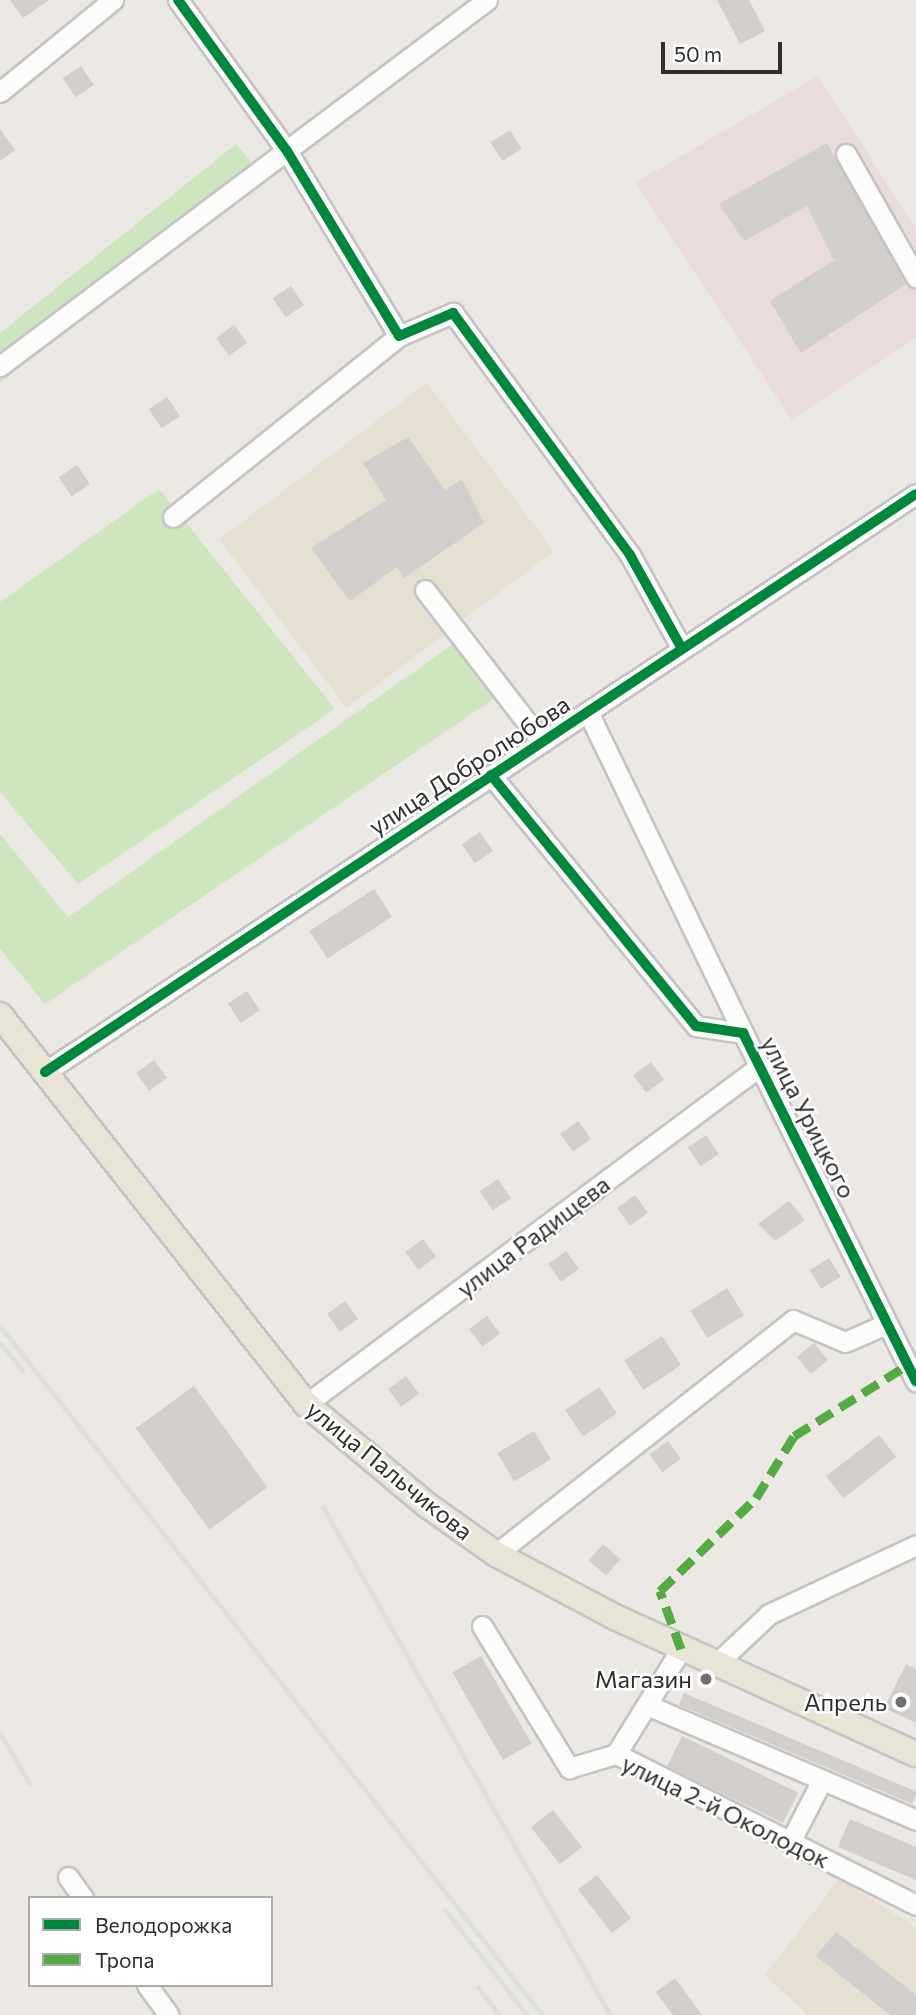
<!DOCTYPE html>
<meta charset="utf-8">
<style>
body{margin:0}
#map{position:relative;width:916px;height:2015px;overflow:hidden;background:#ece8e4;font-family:Commissioner,sans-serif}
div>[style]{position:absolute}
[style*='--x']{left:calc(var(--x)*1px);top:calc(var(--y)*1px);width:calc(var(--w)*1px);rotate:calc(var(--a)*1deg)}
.education>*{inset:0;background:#e6e0d3;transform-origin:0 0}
.medical>*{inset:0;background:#e9dcdb}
.green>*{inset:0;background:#cee6be}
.building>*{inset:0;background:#d1cecb;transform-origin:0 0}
.roads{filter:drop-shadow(2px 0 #c5c4c5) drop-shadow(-2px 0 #c5c4c5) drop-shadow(0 2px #c5c4c5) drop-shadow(0 -2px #c5c4c5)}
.minor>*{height:19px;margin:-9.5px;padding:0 9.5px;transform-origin:9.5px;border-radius:9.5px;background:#fcfcfb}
.major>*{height:24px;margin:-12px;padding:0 12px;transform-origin:12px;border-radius:12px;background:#e8e4d6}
.rail>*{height:5px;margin:-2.5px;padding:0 2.5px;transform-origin:2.5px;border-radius:2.5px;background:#dfdfe1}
.quiet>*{height:9px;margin-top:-4.5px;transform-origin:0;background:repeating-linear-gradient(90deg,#54ab44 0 18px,transparent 0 27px)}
.cycleway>*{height:10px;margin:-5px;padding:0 5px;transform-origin:5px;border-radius:5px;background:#00873e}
.dots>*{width:19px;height:19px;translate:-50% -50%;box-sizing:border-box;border:4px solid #fff;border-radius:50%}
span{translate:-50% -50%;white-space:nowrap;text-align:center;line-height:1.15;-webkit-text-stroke:5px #fff;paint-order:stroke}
.street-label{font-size:24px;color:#2e2e2e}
.poi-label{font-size:24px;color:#2e2e2e}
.right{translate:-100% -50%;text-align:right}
.legend{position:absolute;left:28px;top:1896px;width:245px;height:91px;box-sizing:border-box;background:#fff;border:2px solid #ababab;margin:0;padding:9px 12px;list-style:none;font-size:21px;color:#2e2e2e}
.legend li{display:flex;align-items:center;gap:14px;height:35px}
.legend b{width:35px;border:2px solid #ababab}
.scale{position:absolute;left:661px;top:42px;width:121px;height:32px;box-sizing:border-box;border:4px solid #2e2e2e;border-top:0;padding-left:9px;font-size:21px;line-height:24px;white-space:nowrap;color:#2e2e2e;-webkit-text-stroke:5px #fff;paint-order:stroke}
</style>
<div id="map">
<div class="education">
<div style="left:427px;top:383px;width:211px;height:260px;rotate:53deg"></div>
<div style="clip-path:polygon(839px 1879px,916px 1927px,916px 2015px,808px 2015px,765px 1975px)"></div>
</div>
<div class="medical">
<div style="clip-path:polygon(818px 76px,916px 229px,916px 338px,792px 420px,635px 183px)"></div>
</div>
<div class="green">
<div style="clip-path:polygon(236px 144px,255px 167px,0 383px,0 333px)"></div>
<div style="clip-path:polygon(159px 489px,335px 709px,78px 884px,0 792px,0 602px)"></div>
<div style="clip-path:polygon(456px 642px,495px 698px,45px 1004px,0 949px,0 834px,68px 917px)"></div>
</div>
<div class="building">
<div style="clip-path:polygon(10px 0,49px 0,23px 18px)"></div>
<div style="clip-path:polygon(717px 0,749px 0,765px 31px,740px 44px)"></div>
<div style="left:81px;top:66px;width:23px;height:22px;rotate:56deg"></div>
<div style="clip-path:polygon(0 129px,15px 150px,0 161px)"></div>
<div style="left:510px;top:130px;width:22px;height:23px;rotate:58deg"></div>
<div style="clip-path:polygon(827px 143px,906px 284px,801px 353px,770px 301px,834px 260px,807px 206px,744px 241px,719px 204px)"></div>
<div style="left:291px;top:286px;width:23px;height:22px;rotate:56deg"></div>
<div style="left:234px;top:325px;width:22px;height:22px;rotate:54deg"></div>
<div style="left:167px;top:397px;width:23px;height:22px;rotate:56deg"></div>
<div style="clip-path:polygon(408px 437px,445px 490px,462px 479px,484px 523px,404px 578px,397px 567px,350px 601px,311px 548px,386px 500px,363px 463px)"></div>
<div style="left:77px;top:465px;width:23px;height:22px;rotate:56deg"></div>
<div style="left:480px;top:832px;width:23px;height:22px;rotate:56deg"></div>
<div style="left:374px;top:889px;width:33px;height:77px;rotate:57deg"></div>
<div style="left:247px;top:991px;width:23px;height:23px;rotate:56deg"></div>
<div style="left:154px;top:1060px;width:22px;height:22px;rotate:54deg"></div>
<div style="left:651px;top:1062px;width:22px;height:22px;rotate:54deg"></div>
<div style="left:578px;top:1121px;width:22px;height:22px;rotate:54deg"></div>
<div style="left:706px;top:1135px;width:23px;height:22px;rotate:56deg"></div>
<div style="left:498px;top:1179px;width:23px;height:22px;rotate:56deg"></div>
<div style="left:635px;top:1195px;width:22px;height:22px;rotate:54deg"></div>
<div style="clip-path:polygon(789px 1201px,805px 1220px,775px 1241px,758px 1224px)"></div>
<div style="left:423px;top:1239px;width:22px;height:22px;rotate:54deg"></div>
<div style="left:566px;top:1251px;width:22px;height:22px;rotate:54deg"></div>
<div style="left:829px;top:1258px;width:22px;height:23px;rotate:58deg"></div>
<div style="left:727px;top:1288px;width:32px;height:43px;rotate:58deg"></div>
<div style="left:345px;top:1301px;width:22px;height:22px;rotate:54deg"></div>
<div style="left:487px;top:1316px;width:22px;height:22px;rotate:54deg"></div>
<div style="left:662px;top:1336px;width:35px;height:45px;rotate:57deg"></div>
<div style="left:814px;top:1343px;width:22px;height:22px;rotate:51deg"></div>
<div style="left:406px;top:1376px;width:22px;height:22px;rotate:54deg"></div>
<div style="left:194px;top:1386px;width:125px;height:72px;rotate:54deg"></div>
<div style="left:599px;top:1387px;width:32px;height:41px;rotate:56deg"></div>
<div style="left:534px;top:1431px;width:33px;height:43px;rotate:59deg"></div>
<div style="left:879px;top:1435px;width:28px;height:67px;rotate:52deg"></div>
<div style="left:668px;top:1441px;width:22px;height:23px;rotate:54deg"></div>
<div style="left:603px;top:1544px;width:23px;height:22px;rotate:41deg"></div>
<div style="left:481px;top:1656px;width:101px;height:33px;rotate:60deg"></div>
<div style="clip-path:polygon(906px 1664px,916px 1669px,916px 1723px,884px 1708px)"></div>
<div style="left:684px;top:1693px;width:253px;height:13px;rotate:23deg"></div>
<div style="left:682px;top:1736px;width:129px;height:34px;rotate:26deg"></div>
<div style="left:553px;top:1810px;width:47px;height:28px;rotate:52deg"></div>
<div style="clip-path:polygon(850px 1819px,916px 1847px,916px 1880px,838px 1847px)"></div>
<div style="left:597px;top:1875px;width:55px;height:24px;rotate:52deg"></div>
<div style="clip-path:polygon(836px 1932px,916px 1995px,916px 2015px,890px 2015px,816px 1956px)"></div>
<div style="clip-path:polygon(675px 1978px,702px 2015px,673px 2015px,656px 1992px)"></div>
</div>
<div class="roads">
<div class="minor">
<div style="--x:178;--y:0;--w:186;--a:54.2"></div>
<div style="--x:287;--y:151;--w:216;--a:58.8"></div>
<div style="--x:399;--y:336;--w:59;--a:-23.1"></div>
<div style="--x:453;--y:313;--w:300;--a:53.8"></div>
<div style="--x:630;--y:555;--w:107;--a:61"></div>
<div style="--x:0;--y:92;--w:146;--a:-39.2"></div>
<div style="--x:846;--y:154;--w:142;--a:60.4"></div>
<div style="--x:0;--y:366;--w:609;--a:-36.93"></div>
<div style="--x:173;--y:517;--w:290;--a:-38.7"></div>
<div style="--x:425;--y:590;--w:192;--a:52.4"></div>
<div style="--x:588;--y:712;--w:356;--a:64.2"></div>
<div style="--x:491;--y:775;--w:324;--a:50.8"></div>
<div style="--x:696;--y:1026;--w:48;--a:8.5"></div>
<div style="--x:743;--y:1033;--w:389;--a:63.6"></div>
<div style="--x:45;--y:1072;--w:1045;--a:-33.57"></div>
<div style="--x:306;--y:1404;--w:565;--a:-36.65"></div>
<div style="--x:496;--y:1554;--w:378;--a:-38.2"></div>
<div style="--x:793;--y:1320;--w:56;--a:22.9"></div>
<div style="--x:845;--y:1342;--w:43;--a:-23.6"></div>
<div style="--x:482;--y:1626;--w:167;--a:58.5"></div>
<div style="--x:569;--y:1768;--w:49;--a:-16.6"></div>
<div style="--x:616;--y:1754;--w:336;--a:26.7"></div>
<div style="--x:717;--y:1663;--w:71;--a:-43.3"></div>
<div style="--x:769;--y:1614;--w:162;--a:-25.1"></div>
<div style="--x:647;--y:1705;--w:293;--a:23.1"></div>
<div style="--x:616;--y:1754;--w:123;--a:-58.2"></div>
<div style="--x:790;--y:1842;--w:70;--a:-62.7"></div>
<div style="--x:68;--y:1877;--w:26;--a:54"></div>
<div style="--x:147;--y:1985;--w:37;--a:54"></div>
</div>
<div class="major">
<div style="--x:0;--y:1015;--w:495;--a:51.8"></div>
<div style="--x:306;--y:1404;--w:158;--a:39.9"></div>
<div style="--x:427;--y:1505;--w:85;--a:35.4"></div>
<div style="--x:496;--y:1554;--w:137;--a:27.9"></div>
<div style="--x:617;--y:1618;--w:328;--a:24.5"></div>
</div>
</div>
<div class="rail">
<div style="--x:0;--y:1326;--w:877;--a:51.81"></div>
<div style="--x:0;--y:1343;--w:35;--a:51"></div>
<div style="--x:323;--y:1507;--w:583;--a:60.54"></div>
<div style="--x:0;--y:1733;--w:58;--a:59.9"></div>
<div style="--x:445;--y:1910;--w:133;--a:52"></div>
<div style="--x:478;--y:1987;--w:35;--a:53"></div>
</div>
<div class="quiet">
<div style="--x:681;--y:1649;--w:62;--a:-109.9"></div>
<div style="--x:660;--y:1591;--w:134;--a:-44.1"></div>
<div style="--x:756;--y:1498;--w:73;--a:-58.5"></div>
<div style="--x:794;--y:1436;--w:132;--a:-32"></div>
</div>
<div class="cycleway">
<div style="--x:178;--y:0;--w:186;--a:54.2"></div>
<div style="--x:287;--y:151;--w:216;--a:58.8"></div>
<div style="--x:399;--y:336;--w:59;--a:-23.1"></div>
<div style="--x:453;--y:313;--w:300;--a:53.8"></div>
<div style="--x:630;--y:555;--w:107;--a:61"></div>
<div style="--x:491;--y:775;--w:324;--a:50.8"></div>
<div style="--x:696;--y:1026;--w:48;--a:8.5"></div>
<div style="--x:743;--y:1033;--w:389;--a:63.6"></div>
<div style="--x:45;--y:1072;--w:1045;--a:-33.57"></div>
</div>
<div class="dots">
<div style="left:706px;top:1679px;background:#706f6e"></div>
<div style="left:901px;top:1702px;background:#706f6e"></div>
</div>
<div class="street-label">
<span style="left:469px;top:765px;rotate:-33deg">улица Добролюбова</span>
<span style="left:809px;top:1117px;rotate:63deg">улица Урицкого</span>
<span style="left:533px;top:1236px;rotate:-37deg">улица Радищева</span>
<span style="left:390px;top:1470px;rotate:39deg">улица Пальчикова</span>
<span style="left:726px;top:1811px;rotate:26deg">улица 2-й Околодок</span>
</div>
<div class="poi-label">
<span class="right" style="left:692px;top:1679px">Магазин</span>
<span class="right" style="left:887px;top:1702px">Апрель</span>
</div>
<ul class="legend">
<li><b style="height:9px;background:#00873e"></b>Велодорожка</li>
<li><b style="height:9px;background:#54ab44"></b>Тропа</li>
</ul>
<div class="scale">50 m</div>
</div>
